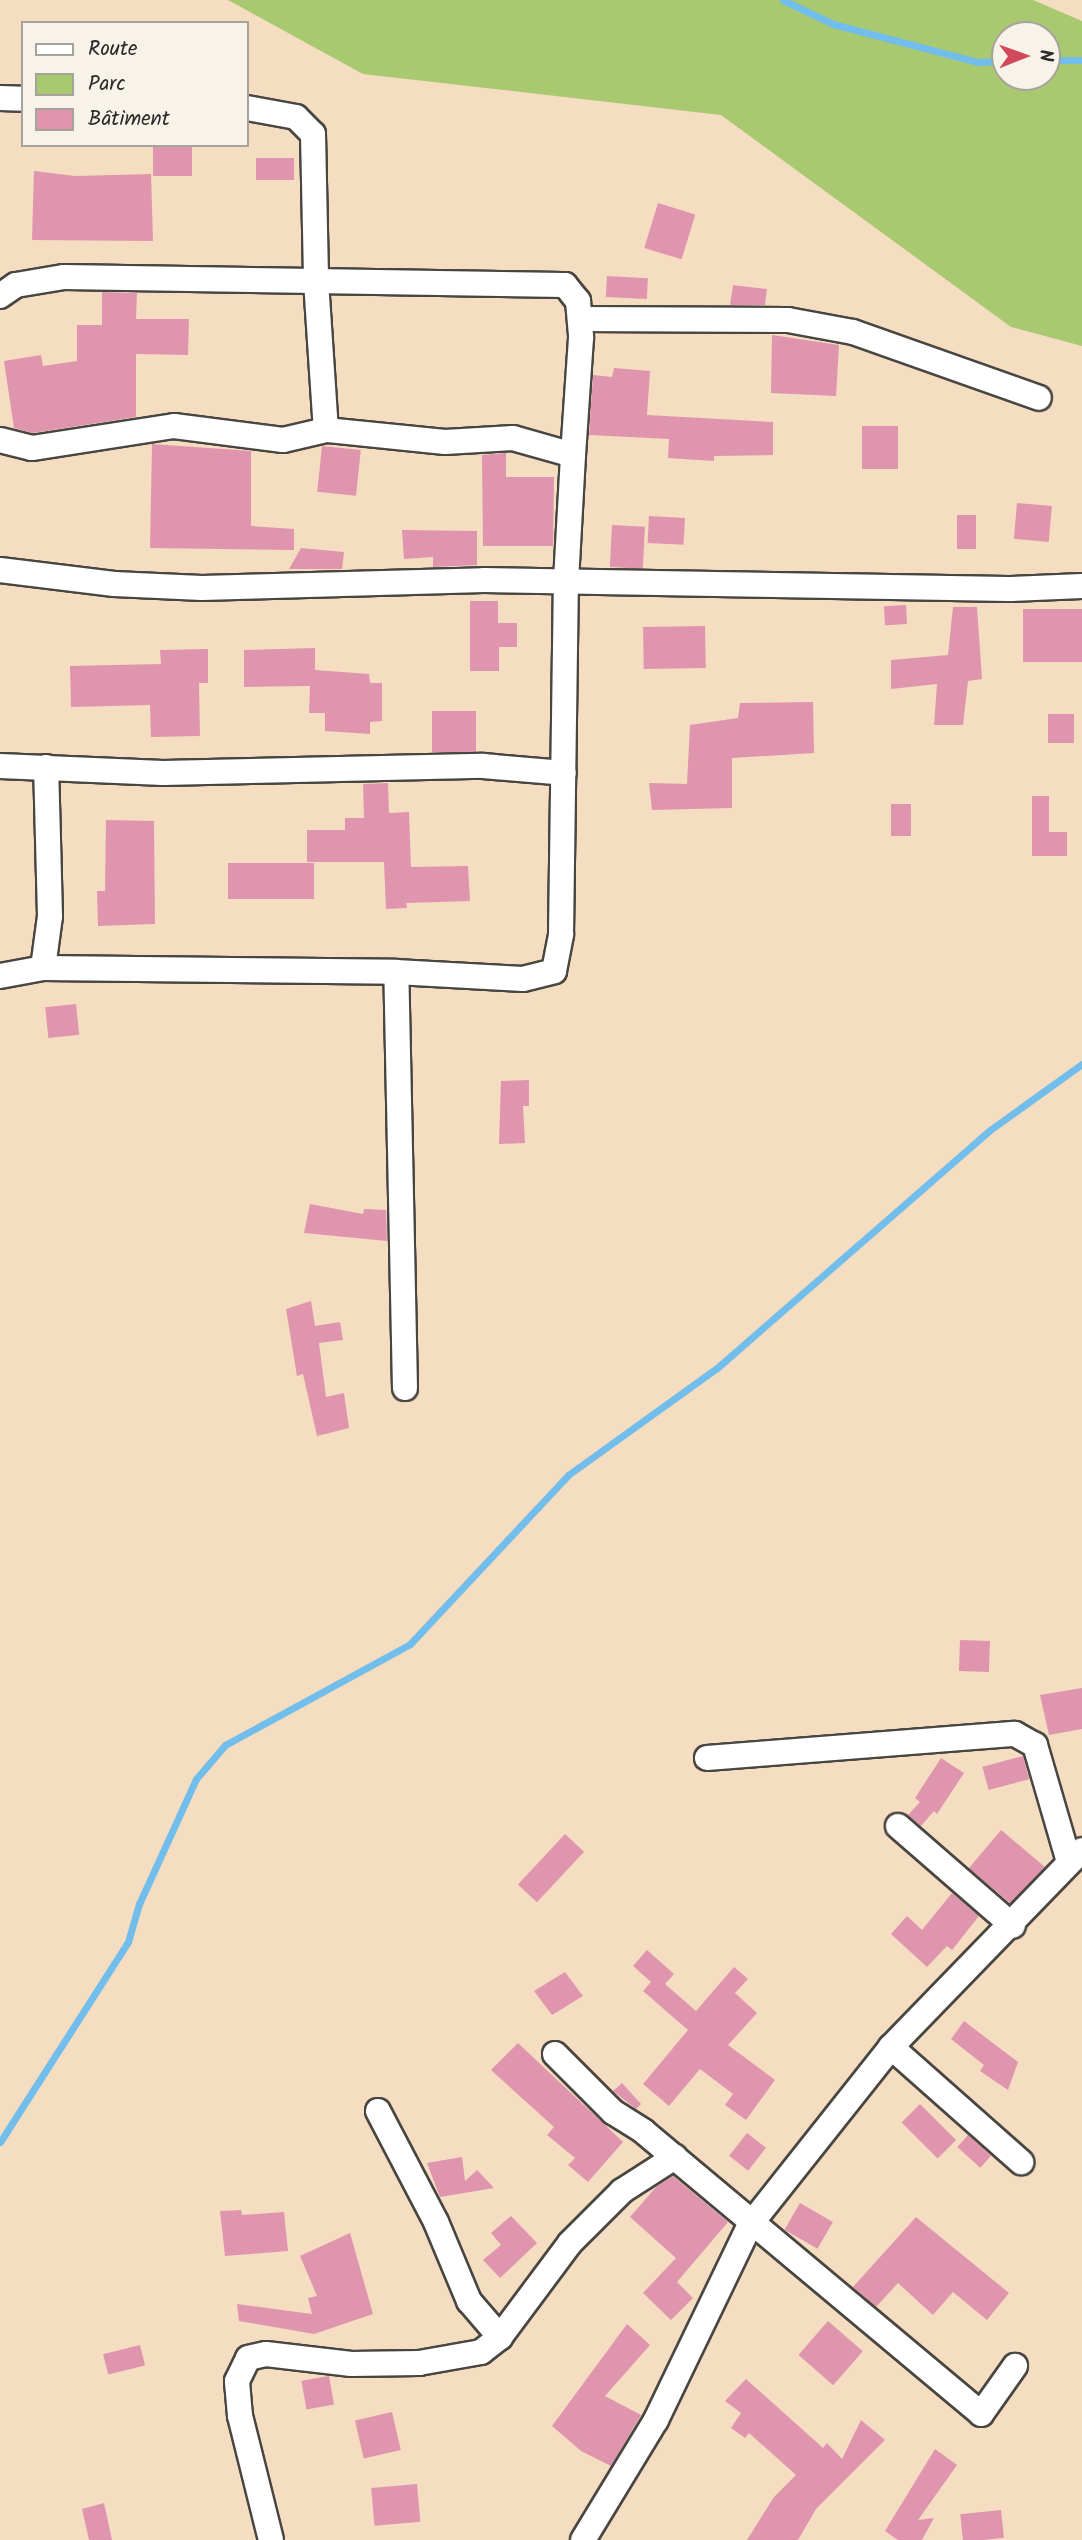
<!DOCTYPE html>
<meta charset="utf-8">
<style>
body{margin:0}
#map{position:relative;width:1082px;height:2540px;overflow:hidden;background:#f4ddc0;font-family:Kalam,sans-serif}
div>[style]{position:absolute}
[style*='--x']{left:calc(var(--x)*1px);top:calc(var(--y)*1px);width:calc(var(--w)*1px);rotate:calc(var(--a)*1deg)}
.green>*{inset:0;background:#a9c971}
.stream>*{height:7px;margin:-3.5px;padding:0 3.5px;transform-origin:3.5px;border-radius:3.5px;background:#71bdeb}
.building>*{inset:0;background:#e095af;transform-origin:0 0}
.roads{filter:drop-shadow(2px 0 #494641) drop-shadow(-2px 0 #494641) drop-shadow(0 2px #494641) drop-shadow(0 -2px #494641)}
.minor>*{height:24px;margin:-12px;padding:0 12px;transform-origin:12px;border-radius:12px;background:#fff}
span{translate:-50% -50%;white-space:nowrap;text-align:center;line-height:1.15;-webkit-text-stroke:5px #f7f3e8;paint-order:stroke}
.legend{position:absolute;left:21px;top:21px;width:228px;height:126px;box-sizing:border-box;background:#f7f3e8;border:2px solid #a5a39c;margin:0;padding:9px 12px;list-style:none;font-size:21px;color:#2b2b2b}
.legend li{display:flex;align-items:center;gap:14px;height:35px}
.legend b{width:35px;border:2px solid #a5a39c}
.north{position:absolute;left:991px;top:21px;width:70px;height:70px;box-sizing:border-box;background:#f7f3e8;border:2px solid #a5a39c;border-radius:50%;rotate:89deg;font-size:19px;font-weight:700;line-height:28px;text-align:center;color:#2b2b2b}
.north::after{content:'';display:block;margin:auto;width:24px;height:32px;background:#d1495b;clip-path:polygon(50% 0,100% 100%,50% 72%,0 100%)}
</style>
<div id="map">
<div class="green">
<div style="clip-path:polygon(evenodd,228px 0,1033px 0,1082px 21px,1082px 346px,1011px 327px,721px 115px,363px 74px,228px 0,1005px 35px,1047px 35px,1047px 77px,1005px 77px,1005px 35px)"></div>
</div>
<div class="stream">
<div style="--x:783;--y:0;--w:55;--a:25.6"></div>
<div style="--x:833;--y:24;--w:150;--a:14.7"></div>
<div style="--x:978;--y:62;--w:27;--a:-2"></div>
<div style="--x:1047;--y:60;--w:35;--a:0"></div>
<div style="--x:0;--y:2142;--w:237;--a:-57.4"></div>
<div style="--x:128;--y:1942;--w:40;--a:-74"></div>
<div style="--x:139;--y:1904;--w:137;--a:-65.5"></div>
<div style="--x:196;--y:1779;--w:45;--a:-49.5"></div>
<div style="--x:225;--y:1745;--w:211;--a:-28.6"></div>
<div style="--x:410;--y:1644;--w:231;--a:-46.9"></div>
<div style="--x:568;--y:1475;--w:183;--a:-35.7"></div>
<div style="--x:717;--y:1368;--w:362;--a:-41.1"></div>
<div style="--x:990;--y:1130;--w:113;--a:-35.7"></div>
</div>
<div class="building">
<div style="left:153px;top:145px;width:39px;height:31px"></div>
<div style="left:256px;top:158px;width:38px;height:22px"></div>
<div style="clip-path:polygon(34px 171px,75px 176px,151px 174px,153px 241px,32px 240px)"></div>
<div style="left:658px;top:203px;width:39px;height:47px;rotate:17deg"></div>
<div style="left:607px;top:276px;width:41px;height:21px;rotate:3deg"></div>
<div style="clip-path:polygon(733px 285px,767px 289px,765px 305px,730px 305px)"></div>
<div style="clip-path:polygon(102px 292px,137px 293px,136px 319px,189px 319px,188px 355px,136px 354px,136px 417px,33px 433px,14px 428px,4px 361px,41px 355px,43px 366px,77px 361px,77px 325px,102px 325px)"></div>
<div style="clip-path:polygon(772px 335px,839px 345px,836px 396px,771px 393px)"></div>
<div style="clip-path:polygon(614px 368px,650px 371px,647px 415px,773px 422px,773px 455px,714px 456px,714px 461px,668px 458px,669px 439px,589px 435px,593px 375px,612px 377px)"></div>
<div style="left:862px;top:426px;width:36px;height:43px"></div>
<div style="clip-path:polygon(152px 444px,251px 451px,251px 526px,294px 529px,294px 550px,150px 548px)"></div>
<div style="left:322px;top:446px;width:39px;height:46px;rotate:6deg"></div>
<div style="clip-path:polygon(506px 453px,506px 477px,554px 477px,553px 546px,483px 546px,482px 455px)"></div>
<div style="left:1017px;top:503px;width:35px;height:36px;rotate:5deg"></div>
<div style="left:976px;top:515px;width:34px;height:19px;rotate:90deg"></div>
<div style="left:649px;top:516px;width:36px;height:27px;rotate:3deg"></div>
<div style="left:612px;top:525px;width:33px;height:42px;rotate:3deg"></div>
<div style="clip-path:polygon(402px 530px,477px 531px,477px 565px,433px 567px,433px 557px,404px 559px)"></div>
<div style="clip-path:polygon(301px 548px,344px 552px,342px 569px,289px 569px)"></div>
<div style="clip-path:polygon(470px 601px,498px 601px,498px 623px,517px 623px,517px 647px,499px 647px,499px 671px,470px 671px)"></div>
<div style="left:906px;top:605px;width:19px;height:22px;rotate:87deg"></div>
<div style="clip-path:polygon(953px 607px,977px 607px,982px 679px,968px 681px,963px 725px,934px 725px,937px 684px,891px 689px,891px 660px,948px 655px)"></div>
<div style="left:1082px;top:609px;width:53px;height:59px;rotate:90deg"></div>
<div style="left:705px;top:626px;width:42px;height:62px;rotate:89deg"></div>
<div style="clip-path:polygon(315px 648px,315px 670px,369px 674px,370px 683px,382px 683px,382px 721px,370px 722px,370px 734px,325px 731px,325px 713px,309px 713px,310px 686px,244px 687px,244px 650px)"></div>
<div style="clip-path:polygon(208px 649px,208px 683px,199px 683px,200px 736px,151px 737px,150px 705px,71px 707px,70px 666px,161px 664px,160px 650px)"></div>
<div style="clip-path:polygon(813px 702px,814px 753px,732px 758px,732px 808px,652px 810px,649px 783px,687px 784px,690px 725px,738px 718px,740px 703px)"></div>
<div style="left:432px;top:711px;width:44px;height:41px"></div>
<div style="left:1048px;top:714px;width:26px;height:29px"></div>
<div style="clip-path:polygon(388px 783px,389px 813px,409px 812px,411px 867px,468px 866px,470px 901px,406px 903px,407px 908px,386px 909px,384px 862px,307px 862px,307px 830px,345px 830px,345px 818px,364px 818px,363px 784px)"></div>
<div style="clip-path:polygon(1032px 796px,1049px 796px,1049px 832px,1067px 832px,1067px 856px,1032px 856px)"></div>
<div style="left:891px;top:804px;width:20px;height:32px"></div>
<div style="clip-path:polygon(106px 820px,154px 821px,155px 924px,98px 926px,97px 891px,105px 891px)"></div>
<div style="left:228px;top:863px;width:86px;height:36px"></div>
<div style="left:76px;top:1004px;width:31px;height:31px;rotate:84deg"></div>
<div style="clip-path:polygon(529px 1080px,529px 1106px,523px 1106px,525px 1143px,499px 1144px,501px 1081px)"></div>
<div style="clip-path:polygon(310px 1204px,363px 1214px,364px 1209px,386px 1210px,387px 1241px,304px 1233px)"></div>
<div style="clip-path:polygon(311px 1301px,315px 1326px,340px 1322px,343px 1340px,319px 1343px,326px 1397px,344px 1393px,349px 1428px,317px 1436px,303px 1374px,297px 1376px,286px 1309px)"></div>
<div style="left:960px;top:1640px;width:30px;height:31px;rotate:2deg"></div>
<div style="clip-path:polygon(1082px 1688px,1082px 1729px,1049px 1735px,1040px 1695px)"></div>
<div style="left:1023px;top:1756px;width:24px;height:42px;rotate:75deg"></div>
<div style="clip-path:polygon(941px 1758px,964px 1773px,937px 1814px,934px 1811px,921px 1826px,908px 1815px,920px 1802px,915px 1798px)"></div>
<div style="left:1001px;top:1830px;width:57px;height:50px;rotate:40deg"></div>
<div style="left:565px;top:1834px;width:26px;height:69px;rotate:43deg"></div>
<div style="clip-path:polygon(952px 1893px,979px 1916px,952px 1950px,947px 1946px,927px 1967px,891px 1934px,907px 1916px,922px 1930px)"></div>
<div style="clip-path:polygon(647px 1950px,674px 1974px,665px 1984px,696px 2011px,734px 1967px,748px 1979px,735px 1993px,757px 2013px,728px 2045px,775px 2080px,746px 2120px,725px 2105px,733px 2094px,700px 2069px,669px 2106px,643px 2084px,688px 2030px,643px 1991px,651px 1982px,633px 1966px)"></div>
<div style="clip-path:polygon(565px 1972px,583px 1996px,552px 2015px,534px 1991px)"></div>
<div style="clip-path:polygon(964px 2021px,1018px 2062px,1008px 2090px,980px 2071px,984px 2065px,951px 2039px)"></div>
<div style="clip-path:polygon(518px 2043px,623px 2142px,588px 2182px,568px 2165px,575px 2158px,547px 2135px,554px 2127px,491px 2070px)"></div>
<div style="clip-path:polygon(622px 2083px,641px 2104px,636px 2109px,613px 2091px)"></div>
<div style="left:920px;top:2104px;width:51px;height:26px;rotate:45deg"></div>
<div style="left:747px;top:2133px;width:24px;height:29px;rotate:38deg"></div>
<div style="left:968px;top:2135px;width:31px;height:16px;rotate:42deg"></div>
<div style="clip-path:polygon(462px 2157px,465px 2181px,477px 2170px,494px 2188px,440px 2197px,427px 2163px)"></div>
<div style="clip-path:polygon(673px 2176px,728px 2222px,677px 2282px,693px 2298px,671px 2320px,643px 2293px,676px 2258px,630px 2217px,656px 2187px)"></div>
<div style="left:800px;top:2203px;width:38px;height:31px;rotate:30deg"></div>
<div style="clip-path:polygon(241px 2210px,242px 2215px,284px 2212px,288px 2251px,225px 2256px,220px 2211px)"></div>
<div style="clip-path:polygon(511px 2216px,537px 2243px,500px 2278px,483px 2260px,501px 2245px,491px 2233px)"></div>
<div style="clip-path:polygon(916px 2217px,1009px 2293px,987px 2320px,953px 2292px,933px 2315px,898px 2283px,876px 2307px,853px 2287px)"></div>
<div style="clip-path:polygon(350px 2233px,373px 2314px,314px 2334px,239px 2321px,237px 2304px,312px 2314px,308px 2298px,317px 2296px,300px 2256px)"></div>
<div style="left:828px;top:2321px;width:46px;height:45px;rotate:41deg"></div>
<div style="clip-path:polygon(627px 2324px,650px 2345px,605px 2396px,641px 2415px,611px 2466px,581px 2451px,552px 2426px)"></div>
<div style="left:140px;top:2345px;width:21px;height:38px;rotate:76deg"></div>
<div style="left:329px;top:2376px;width:29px;height:28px;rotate:80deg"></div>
<div style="clip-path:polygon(746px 2379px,823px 2448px,827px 2443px,842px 2459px,861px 2420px,885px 2440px,816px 2509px,798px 2540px,747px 2540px,774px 2497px,796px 2475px,749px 2433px,745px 2438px,731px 2428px,741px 2413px,725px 2401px)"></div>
<div style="left:392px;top:2412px;width:39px;height:38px;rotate:77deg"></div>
<div style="clip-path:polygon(935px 2449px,957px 2465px,918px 2520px,934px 2518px,922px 2540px,898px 2540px,885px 2531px)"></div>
<div style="left:417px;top:2484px;width:38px;height:46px;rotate:85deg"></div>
<div style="clip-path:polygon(104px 2503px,112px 2540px,89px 2540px,82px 2509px)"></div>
<div style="left:1001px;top:2510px;width:28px;height:41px;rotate:84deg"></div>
</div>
<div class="roads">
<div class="minor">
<div style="--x:0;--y:98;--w:23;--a:2"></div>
<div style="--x:247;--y:108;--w:50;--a:10.4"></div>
<div style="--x:296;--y:117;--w:24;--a:45"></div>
<div style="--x:313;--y:134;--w:147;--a:88.8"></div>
<div style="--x:316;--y:281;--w:149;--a:86.2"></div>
<div style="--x:0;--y:296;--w:19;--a:-35"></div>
<div style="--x:16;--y:285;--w:49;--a:-9.5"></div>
<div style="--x:64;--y:277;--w:501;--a:0.91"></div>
<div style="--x:565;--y:285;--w:21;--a:51"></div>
<div style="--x:578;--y:301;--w:37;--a:85"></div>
<div style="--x:581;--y:338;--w:117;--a:93.9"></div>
<div style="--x:573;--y:455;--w:62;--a:-164.2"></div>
<div style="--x:513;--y:438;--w:68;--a:176.6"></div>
<div style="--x:445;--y:442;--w:120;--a:-174.2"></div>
<div style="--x:326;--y:430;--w:44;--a:166.9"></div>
<div style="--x:283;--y:440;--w:110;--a:-172.7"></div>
<div style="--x:174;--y:426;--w:144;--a:171.2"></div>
<div style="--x:32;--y:448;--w:33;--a:-166"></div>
<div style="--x:580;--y:319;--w:208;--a:0.3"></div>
<div style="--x:788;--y:320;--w:66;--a:10.5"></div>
<div style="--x:853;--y:332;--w:197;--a:19.5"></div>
<div style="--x:0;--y:570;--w:115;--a:7"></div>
<div style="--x:114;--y:584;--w:88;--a:2.6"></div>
<div style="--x:202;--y:588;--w:282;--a:-1.6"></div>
<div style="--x:484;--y:580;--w:527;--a:0.98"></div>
<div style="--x:1011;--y:589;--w:71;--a:-2.4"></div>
<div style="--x:0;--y:766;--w:163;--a:2.5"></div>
<div style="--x:163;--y:773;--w:320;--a:-1.3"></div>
<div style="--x:483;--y:766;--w:81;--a:4.9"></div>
<div style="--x:43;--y:968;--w:353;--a:0.6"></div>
<div style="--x:0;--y:976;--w:44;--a:-10.5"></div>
<div style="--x:43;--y:968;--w:52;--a:-82.3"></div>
<div style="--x:50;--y:916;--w:149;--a:-91.5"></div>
<div style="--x:405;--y:1388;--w:416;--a:-91.2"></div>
<div style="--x:396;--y:972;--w:127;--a:3.2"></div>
<div style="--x:523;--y:979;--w:32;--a:-14"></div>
<div style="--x:554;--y:971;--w:38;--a:-79"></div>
<div style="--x:561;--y:934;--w:353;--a:-89.2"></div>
<div style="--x:566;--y:581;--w:126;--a:-86.8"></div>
<div style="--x:707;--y:1758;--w:309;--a:-4.5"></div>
<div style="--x:1015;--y:1734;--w:23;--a:29"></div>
<div style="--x:1035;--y:1745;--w:122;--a:73.8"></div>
<div style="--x:898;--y:1826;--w:152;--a:41"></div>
<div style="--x:891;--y:2047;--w:174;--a:41.5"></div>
<div style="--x:555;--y:2054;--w:82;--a:45"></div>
<div style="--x:613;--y:2112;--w:36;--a:32"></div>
<div style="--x:643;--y:2131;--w:441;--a:39.9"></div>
<div style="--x:981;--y:2414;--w:59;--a:-54.7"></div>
<div style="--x:378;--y:2111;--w:125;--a:62.4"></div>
<div style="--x:436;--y:2222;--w:86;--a:67.3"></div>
<div style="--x:469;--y:2301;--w:48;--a:49.3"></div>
<div style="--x:271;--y:2540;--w:128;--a:-104"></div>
<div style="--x:240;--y:2416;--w:35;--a:-95"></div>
<div style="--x:237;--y:2381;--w:25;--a:-64"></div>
<div style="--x:248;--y:2358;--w:18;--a:-13"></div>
<div style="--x:266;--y:2354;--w:86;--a:6.7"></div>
<div style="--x:351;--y:2364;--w:68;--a:-0.8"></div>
<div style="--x:419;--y:2363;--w:63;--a:-10.1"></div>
<div style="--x:481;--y:2352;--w:24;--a:-38"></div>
<div style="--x:500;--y:2337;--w:117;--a:-53.3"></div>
<div style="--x:570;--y:2243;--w:74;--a:-45"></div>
<div style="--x:622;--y:2191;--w:63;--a:-32.7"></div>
<div style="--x:583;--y:2540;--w:140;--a:-58.7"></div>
<div style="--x:656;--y:2420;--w:216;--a:-64.3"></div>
<div style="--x:750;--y:2225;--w:227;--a:-51.6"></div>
<div style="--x:891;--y:2047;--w:274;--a:-45.9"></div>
</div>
</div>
<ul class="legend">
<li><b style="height:9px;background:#fff"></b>Route</li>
<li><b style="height:19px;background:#a9c971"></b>Parc</li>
<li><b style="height:19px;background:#e095af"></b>Bâtiment</li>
</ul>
<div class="north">N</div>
</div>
